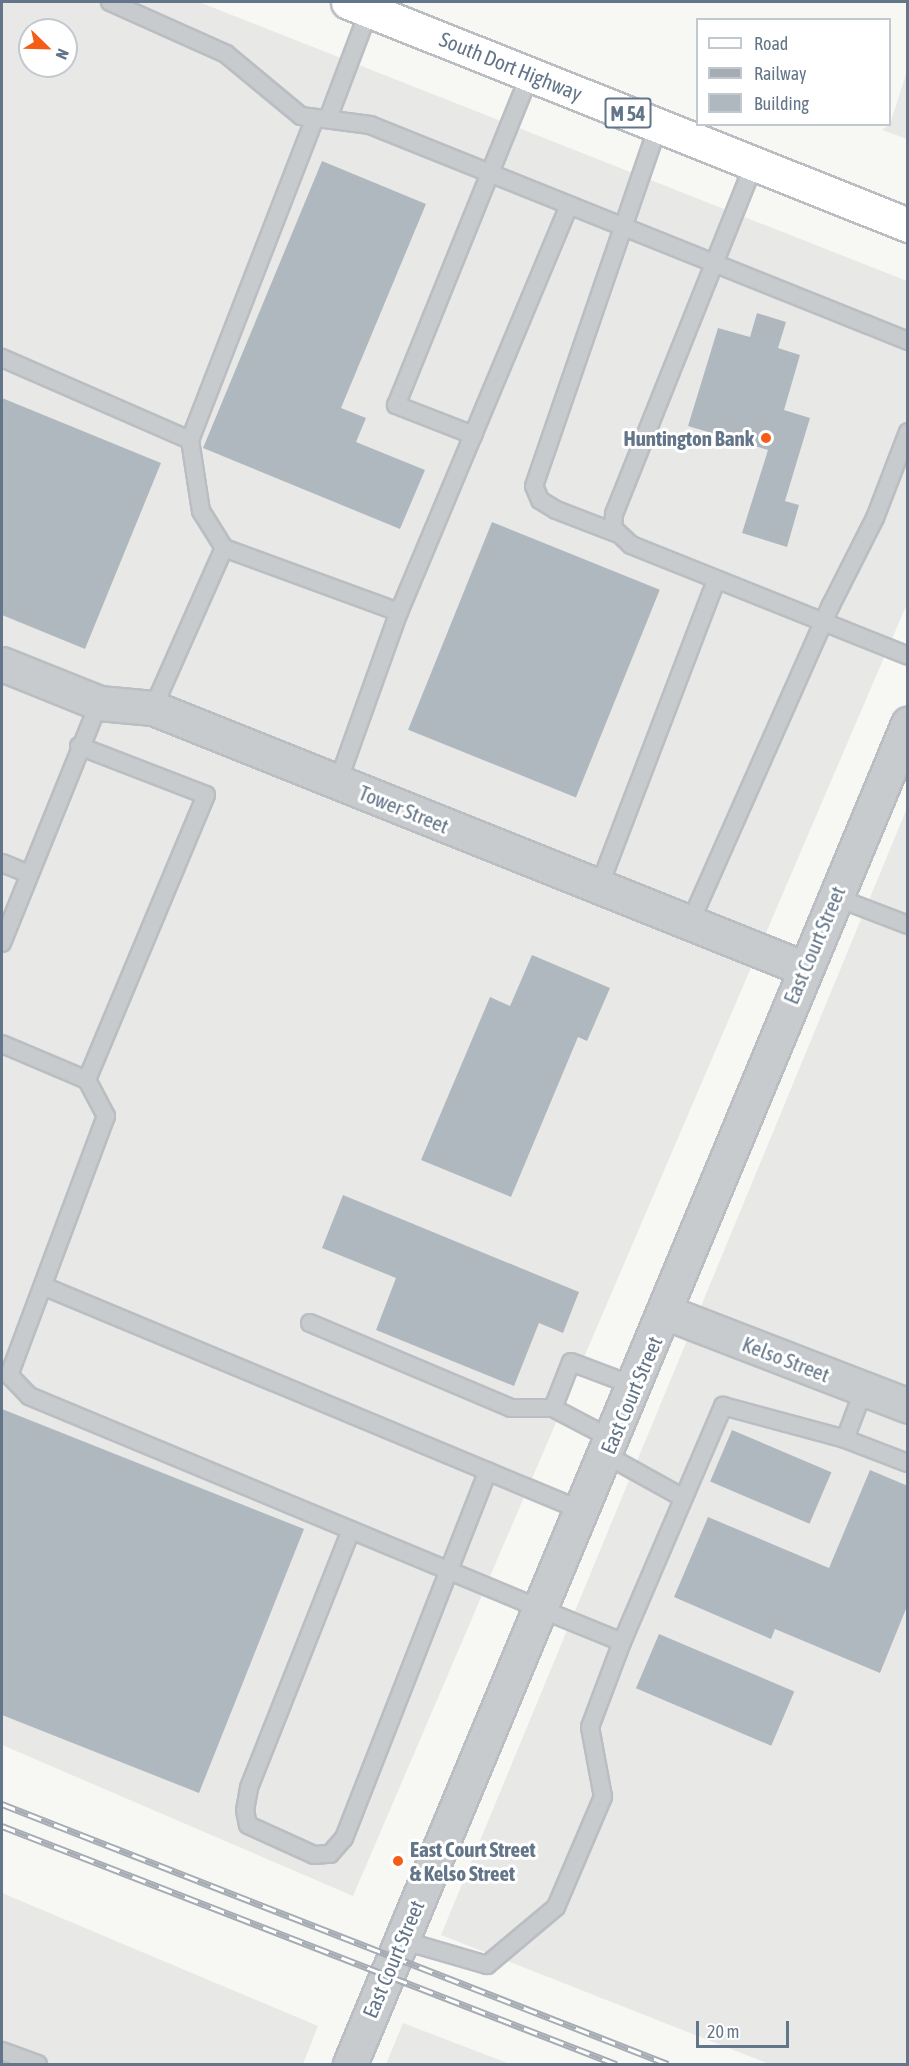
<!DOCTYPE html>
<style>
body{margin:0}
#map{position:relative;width:909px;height:2066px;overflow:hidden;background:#f7f8f4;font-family:"Asap Condensed",sans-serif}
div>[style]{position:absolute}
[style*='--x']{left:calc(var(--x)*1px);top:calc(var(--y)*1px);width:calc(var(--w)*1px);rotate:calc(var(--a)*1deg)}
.built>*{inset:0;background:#e8e9e7}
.building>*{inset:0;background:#b0b8bf;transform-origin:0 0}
.roads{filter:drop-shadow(2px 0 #babec2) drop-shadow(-2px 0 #babec2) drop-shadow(0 2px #babec2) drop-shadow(0 -2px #babec2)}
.service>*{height:16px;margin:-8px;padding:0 8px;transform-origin:8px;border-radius:8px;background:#c7cbce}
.minor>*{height:33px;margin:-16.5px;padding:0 16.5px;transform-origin:16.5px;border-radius:16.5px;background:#c7cbce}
.tertiary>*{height:33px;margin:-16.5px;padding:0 16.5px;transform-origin:16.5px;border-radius:16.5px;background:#c7cbce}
.primary>*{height:33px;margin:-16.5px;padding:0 16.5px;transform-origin:16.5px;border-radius:16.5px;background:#fff}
.rail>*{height:7px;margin-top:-3.5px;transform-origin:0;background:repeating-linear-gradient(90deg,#fff 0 14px,#a6acb3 0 28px);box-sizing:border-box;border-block:2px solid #a6acb3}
.dots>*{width:16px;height:16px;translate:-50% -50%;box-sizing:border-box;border:3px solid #fff;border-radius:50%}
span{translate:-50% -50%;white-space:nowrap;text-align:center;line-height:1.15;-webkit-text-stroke:6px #fff;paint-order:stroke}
.shield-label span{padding:2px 4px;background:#fff;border:2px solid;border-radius:4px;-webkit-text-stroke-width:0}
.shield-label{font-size:20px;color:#637588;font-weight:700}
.street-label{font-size:21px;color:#637588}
.poi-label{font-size:21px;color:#637588;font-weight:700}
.right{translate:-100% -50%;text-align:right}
.left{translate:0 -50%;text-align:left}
.frame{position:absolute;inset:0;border:3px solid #637588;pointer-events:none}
.legend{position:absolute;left:696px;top:18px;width:195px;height:108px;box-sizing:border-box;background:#fff;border:2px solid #c1c8cf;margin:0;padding:8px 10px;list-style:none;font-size:18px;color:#637588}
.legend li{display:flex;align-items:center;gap:12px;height:30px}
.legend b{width:30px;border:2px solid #c1c8cf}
.north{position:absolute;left:18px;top:18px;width:60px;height:60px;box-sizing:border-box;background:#fff;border:2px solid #c1c8cf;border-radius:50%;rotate:113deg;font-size:16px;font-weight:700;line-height:24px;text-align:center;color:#637588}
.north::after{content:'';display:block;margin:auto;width:21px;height:27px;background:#f45d17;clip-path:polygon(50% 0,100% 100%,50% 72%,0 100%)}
.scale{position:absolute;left:696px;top:2021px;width:93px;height:27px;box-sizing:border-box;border:3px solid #637588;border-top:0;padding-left:8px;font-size:18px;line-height:21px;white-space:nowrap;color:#637588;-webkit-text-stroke:4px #fff;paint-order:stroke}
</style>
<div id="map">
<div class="built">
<div style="clip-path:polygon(evenodd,2px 2px,199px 2px,907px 281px,907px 604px,353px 1896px,2px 1745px,2px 2px,30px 30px,66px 30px,66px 66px,30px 66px,30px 30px)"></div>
<div style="clip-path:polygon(907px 71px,907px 139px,882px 130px,890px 124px)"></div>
<div style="clip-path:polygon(907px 808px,907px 2064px,769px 2064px,441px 1935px)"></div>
<div style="clip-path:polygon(2px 1893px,318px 2026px,303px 2064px,2px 2064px)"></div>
<div style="clip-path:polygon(403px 2023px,510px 2064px,386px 2064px)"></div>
</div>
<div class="building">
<div style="clip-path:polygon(322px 161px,426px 204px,341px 408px,366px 418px,356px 442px,425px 470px,400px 529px,203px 448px)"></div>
<div style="clip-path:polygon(757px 313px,786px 322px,778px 348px,800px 355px,784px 410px,810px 418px,785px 501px,799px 505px,787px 547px,742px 533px,768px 450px,688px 426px,718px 328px,750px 337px)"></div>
<div style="clip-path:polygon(2px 398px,161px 463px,85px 649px,2px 615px)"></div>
<div style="left:492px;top:522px;width:181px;height:224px;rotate:22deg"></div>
<div style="clip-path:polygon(532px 955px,610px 988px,587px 1041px,578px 1037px,511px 1197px,421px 1160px,490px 997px,510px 1006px)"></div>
<div style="clip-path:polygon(343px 1195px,579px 1292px,563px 1333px,539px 1323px,514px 1386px,376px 1330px,396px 1278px,322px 1248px)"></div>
<div style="clip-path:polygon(2px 1409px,304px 1529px,199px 1793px,2px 1715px)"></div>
<div style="left:732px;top:1430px;width:108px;height:56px;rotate:23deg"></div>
<div style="clip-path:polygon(870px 1470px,908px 1486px,908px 1604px,880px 1673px,775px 1629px,771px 1639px,674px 1597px,708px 1517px,829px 1568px)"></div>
<div style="left:659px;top:1634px;width:147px;height:59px;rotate:23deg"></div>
</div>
<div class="roads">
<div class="service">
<div style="--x:110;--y:2;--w:127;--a:24.1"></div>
<div style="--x:226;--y:54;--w:97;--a:39.6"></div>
<div style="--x:301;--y:116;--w:70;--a:7.4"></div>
<div style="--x:370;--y:125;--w:580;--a:21.87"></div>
<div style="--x:530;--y:74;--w:357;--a:112"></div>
<div style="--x:396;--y:405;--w:83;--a:21.3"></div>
<div style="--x:473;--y:435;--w:249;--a:-67.3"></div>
<div style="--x:329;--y:116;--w:113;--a:-69.3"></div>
<div style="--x:754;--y:164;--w:377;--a:111.8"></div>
<div style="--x:614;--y:514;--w:14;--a:94"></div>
<div style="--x:613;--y:528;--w:25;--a:43"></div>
<div style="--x:631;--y:545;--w:298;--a:21.8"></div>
<div style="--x:2;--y:358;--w:205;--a:23.6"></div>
<div style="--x:190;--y:440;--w:72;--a:81.2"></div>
<div style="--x:201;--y:511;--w:44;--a:58.1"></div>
<div style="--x:224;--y:548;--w:175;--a:113.9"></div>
<div style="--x:190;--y:440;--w:343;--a:-68.8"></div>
<div style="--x:616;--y:533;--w:64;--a:-159"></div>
<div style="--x:556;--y:510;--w:19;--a:-148"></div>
<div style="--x:540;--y:500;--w:15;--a:-113"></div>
<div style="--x:534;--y:486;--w:382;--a:-71"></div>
<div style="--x:224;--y:548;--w:186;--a:20.1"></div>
<div style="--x:79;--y:746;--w:136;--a:21.1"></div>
<div style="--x:206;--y:795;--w:309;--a:112.7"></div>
<div style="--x:338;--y:782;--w:181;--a:-70.3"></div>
<div style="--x:399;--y:612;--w:192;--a:-67.3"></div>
<div style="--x:2;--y:863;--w:29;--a:22"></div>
<div style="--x:599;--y:887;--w:329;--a:-69.1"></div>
<div style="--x:835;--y:897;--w:78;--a:21"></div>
<div style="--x:690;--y:923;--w:346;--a:-66.1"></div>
<div style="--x:830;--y:607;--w:100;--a:-63.2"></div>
<div style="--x:875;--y:518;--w:92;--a:-69"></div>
<div style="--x:2;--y:943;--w:259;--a:-68"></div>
<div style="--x:2;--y:1044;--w:92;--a:23"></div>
<div style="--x:87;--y:1080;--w:41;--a:62.2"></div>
<div style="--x:106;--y:1116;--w:277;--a:110.5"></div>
<div style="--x:9;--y:1375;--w:29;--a:46"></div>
<div style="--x:29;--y:1396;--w:555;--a:22.59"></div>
<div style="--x:541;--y:1609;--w:87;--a:22.2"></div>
<div style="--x:622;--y:1642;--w:257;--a:-66.8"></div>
<div style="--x:723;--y:1406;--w:126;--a:15.1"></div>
<div style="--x:845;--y:1439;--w:53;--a:-69.2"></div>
<div style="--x:43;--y:1286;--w:585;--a:22.62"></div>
<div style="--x:310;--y:1323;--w:218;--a:22.9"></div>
<div style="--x:511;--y:1408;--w:42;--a:0"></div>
<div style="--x:612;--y:1439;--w:67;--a:-152.3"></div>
<div style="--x:553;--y:1408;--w:49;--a:-68.6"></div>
<div style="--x:571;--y:1362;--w:68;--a:20.6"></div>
<div style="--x:845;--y:1439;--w:67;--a:20.9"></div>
<div style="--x:606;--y:1455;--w:85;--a:29"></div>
<div style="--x:351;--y:1530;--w:277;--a:111.6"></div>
<div style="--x:249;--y:1788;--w:22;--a:100"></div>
<div style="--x:245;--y:1810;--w:15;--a:79"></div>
<div style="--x:248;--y:1825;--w:72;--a:24.4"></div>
<div style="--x:314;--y:1855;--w:16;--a:-4"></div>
<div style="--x:330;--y:1854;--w:21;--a:-49"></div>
<div style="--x:344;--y:1838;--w:394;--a:-68.6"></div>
<div style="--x:401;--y:1940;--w:90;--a:16.2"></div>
<div style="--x:487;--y:1965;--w:90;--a:-40"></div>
<div style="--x:556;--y:1907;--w:120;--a:-66.9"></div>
<div style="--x:603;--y:1797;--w:71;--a:-100.5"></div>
<div style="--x:590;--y:1727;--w:91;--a:-69.4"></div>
<div style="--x:2;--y:2051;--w:38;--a:20"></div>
</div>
<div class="minor">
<div style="--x:2;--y:664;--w:105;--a:21.9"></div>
<div style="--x:99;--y:703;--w:54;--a:5.3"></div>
<div style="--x:153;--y:708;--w:700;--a:21.8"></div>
<div style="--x:665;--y:1312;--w:261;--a:21.1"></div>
</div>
<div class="tertiary">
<div style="--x:350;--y:2064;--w:1452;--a:-67.39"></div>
</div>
<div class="primary">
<div style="--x:348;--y:2;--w:603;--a:21.71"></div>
</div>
</div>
<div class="rail">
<div style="--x:2;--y:1804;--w:715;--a:21.33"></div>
<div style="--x:2;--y:1826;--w:659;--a:21.19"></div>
</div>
<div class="dots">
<div style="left:766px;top:438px;background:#f45d17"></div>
<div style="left:398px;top:1861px;background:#f45d17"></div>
</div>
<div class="shield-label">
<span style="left:628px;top:113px">M 54</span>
</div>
<div class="street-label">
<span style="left:511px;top:66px;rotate:22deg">South Dort Highway</span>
<span style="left:404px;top:809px;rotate:22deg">Tower Street</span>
<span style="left:814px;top:945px;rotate:-67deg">East Court Street</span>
<span style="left:786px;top:1359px;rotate:21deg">Kelso Street</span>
<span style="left:631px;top:1395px;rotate:-67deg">East Court Street</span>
<span style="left:393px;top:1959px;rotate:-67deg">East Court Street</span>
</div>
<div class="poi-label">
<span class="right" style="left:754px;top:438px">Huntington Bank</span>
<span class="left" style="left:410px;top:1861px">East Court Street<br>&amp; Kelso Street</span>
</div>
<div class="frame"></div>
<ul class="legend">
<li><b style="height:8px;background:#fff"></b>Road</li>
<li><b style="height:8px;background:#a6acb3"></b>Railway</li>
<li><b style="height:16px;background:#b0b8bf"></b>Building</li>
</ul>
<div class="north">N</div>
<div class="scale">20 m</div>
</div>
